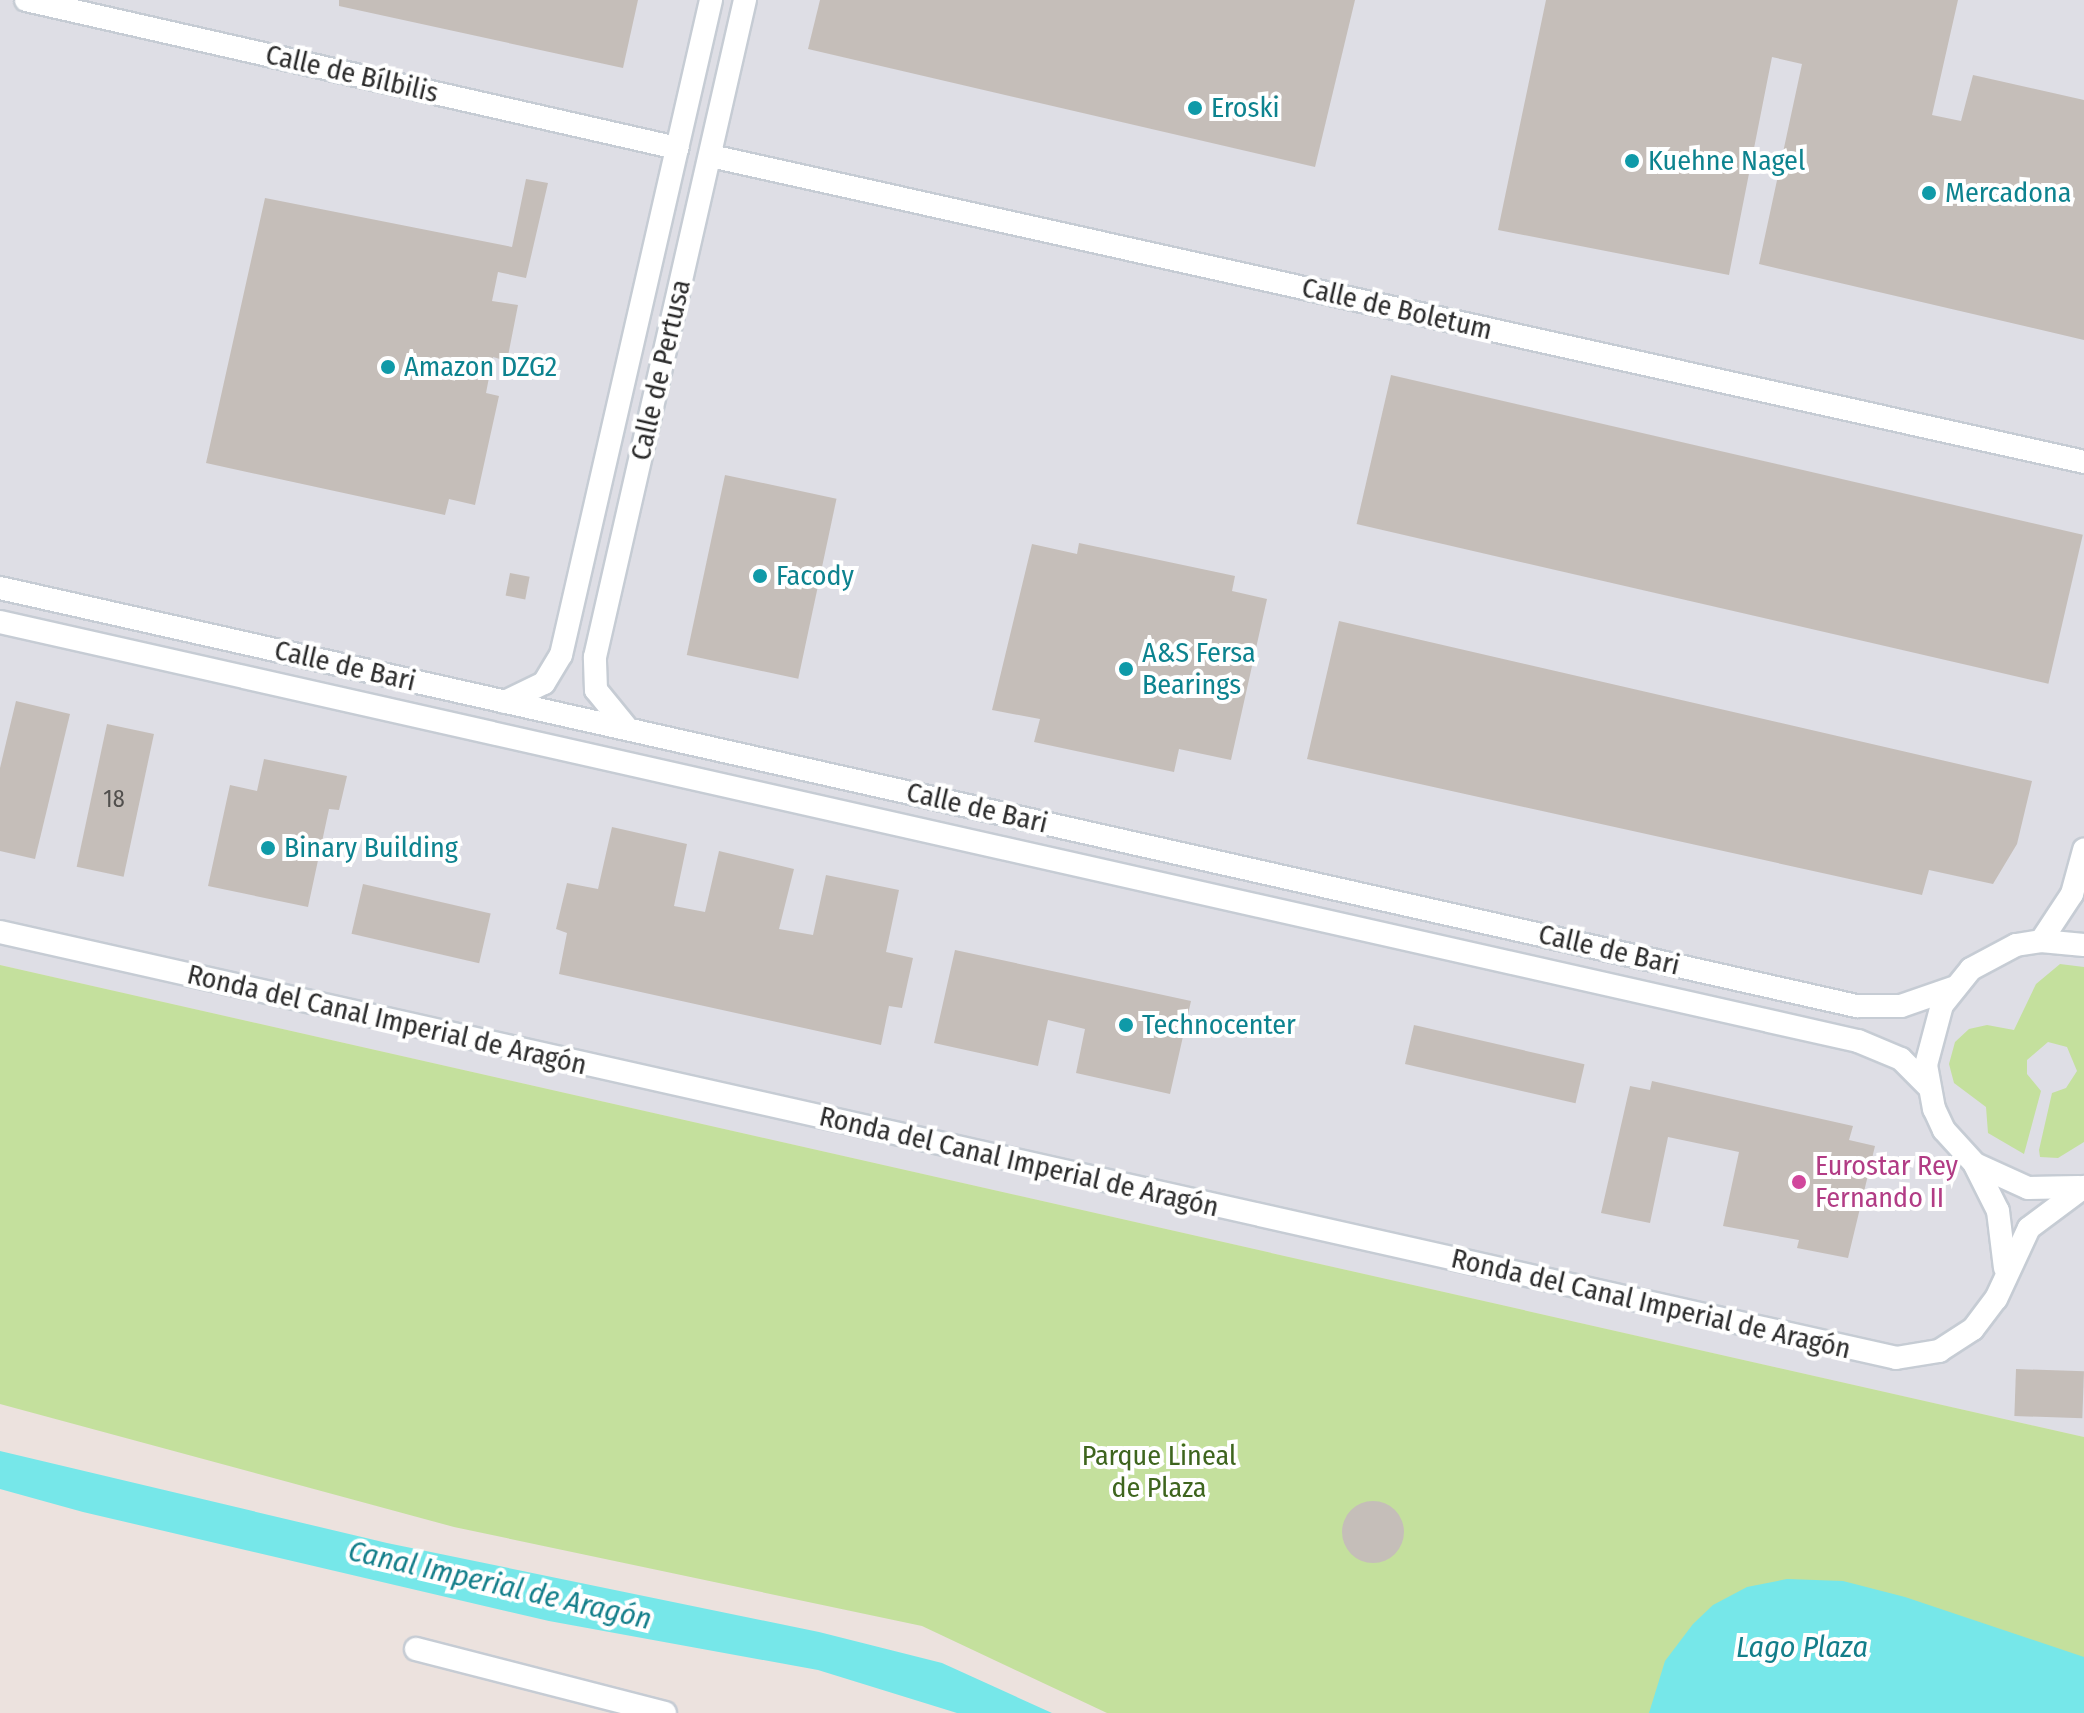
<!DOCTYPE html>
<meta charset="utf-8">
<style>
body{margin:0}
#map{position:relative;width:2084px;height:1713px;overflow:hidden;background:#ece2de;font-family:"Fira Sans Condensed",sans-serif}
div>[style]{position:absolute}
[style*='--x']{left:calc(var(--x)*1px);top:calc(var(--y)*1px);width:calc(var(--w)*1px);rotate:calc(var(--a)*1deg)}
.industrial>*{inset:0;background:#dedee5}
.green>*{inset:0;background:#c4e09d}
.water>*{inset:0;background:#76e7e9}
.building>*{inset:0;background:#c5beb9;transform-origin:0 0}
.round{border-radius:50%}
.roads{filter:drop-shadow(2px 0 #c6ccd4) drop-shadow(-2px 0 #c6ccd4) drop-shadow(0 2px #c6ccd4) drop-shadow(0 -2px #c6ccd4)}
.street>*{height:22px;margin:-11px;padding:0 11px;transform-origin:11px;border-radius:11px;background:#fff}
.dots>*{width:22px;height:22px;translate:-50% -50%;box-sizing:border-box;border:4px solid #fff;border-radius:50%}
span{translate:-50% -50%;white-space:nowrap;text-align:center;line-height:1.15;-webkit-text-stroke:8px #fff;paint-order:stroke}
.number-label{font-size:24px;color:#52504e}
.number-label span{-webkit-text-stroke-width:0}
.street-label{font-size:28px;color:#2b2b2b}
.culture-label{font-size:28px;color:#0d838f}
.left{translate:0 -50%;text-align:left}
.hotel-label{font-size:28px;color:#b23c85}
.park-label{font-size:28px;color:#3e651e}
.water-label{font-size:30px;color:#137e8a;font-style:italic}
</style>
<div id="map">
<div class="industrial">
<div style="clip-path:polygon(0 0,2084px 0,2084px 1437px,0 965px)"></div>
</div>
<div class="green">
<div style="clip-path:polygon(2060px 964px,2084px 967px,2084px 1142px,2058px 1158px,2040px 1157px,2039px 1150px,2052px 1093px,2066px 1088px,2077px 1071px,2067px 1047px,2048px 1042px,2027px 1060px,2027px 1074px,2041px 1091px,2024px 1154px,1988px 1133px,1986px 1107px,1954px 1083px,1949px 1064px,1955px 1042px,1969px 1029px,1987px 1025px,2014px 1030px,2036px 984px)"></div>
<div style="clip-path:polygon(0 965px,2084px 1437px,2084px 1713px,1107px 1713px,922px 1626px,454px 1527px,0 1404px)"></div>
</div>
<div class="water">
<div style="clip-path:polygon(0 1451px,387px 1543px,819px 1632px,942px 1663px,1052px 1713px,957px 1713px,818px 1670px,549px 1621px,83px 1512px,0 1489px)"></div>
<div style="clip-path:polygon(1787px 1579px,1843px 1581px,1905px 1597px,2084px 1657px,2084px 1713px,1649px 1713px,1665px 1661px,1693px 1624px,1713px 1605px,1747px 1587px)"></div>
</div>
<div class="building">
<div style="clip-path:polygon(339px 0,638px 0,623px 68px,339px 6px)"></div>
<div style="clip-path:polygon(820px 0,1355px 0,1315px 167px,808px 49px)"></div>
<div style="clip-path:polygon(1546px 0,1958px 0,1932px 115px,1961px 121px,1973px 75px,2084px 100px,2084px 340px,1759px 264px,1802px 64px,1772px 57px,1729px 275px,1498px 230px)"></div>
<div style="clip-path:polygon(526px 179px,548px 183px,526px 278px,498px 272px,492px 301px,518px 305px,507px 361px,493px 357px,486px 393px,499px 396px,475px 505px,449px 499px,445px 515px,206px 463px,265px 198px,512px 247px)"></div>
<div style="left:1391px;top:375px;width:710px;height:153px;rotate:13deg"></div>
<div style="left:725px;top:475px;width:114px;height:184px;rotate:12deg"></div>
<div style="clip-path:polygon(1079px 543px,1235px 576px,1232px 591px,1267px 599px,1231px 760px,1179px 749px,1174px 772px,1034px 742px,1040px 719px,992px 710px,1032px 544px,1077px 554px)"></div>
<div style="left:510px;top:573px;width:20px;height:23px;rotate:11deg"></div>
<div style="clip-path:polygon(1339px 621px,2032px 781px,2017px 844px,1993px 884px,1929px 870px,1922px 895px,1307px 759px)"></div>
<div style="clip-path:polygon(16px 701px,70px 714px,35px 859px,0 851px,0 768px)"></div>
<div style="left:107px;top:724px;width:48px;height:146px;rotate:12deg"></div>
<div style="clip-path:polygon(264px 759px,347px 776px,339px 810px,329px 809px,308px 907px,208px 886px,230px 785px,257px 791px)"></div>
<div style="clip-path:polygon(612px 827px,687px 844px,674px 906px,705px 912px,719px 851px,794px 869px,779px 929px,813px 935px,826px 875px,899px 890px,886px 952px,913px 958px,902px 1008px,889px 1006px,881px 1045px,559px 974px,567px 933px,556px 929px,567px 883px,598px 889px)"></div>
<div style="left:363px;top:884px;width:131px;height:51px;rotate:13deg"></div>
<div style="clip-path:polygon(955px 950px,1191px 1001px,1170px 1094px,1076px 1073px,1085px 1029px,1048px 1020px,1038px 1066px,934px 1043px)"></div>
<div style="left:1414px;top:1025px;width:175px;height:40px;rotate:13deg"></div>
<div style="clip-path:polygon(1652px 1081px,1853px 1126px,1849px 1140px,1875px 1146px,1848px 1258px,1797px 1248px,1799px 1240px,1723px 1226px,1739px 1152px,1668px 1137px,1650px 1223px,1601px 1213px,1630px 1086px,1650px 1090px)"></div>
<div style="left:2016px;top:1369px;width:68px;height:47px;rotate:2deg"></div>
<div class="round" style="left:1342px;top:1501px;width:62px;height:62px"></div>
</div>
<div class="roads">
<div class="street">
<div style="--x:26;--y:0;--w:668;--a:12.81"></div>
<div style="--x:711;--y:156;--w:1407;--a:12.56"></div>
<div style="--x:0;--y:588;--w:1903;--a:12.69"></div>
<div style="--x:1857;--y:1006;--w:44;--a:0"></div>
<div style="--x:1901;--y:1006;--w:55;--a:-19.1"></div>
<div style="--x:0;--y:622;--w:1905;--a:12.71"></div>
<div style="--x:1858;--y:1041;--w:47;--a:22.7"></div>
<div style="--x:1901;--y:1059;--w:38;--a:45"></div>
<div style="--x:505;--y:702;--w:43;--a:-26"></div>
<div style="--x:544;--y:683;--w:33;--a:-59"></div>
<div style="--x:561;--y:655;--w:672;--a:-77.1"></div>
<div style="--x:627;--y:728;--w:49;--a:-129.2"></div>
<div style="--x:596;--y:690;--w:33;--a:-92"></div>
<div style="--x:595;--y:657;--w:674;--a:-77.14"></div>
<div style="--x:0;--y:932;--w:1943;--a:12.66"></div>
<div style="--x:1896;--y:1358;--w:44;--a:-9.2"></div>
<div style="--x:1939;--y:1351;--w:40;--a:-32.9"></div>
<div style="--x:1973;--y:1329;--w:38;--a:-53"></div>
<div style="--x:1996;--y:1299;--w:78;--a:-65.1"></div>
<div style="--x:2029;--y:1228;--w:69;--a:-36.7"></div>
<div style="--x:2041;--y:941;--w:56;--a:-56.6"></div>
<div style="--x:2072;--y:894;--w:46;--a:-74.7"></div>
<div style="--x:1975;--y:1165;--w:51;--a:63.4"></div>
<div style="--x:1998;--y:1211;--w:57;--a:83"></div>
<div style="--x:2079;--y:1187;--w:51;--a:178.9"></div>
<div style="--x:2028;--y:1188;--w:58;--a:-155.6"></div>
<div style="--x:1975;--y:1164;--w:46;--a:-132.4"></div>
<div style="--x:1944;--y:1130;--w:23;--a:-115"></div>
<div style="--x:1934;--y:1109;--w:45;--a:-100.3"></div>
<div style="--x:1926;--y:1065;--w:62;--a:-75.1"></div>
<div style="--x:1942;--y:1005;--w:46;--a:-51.1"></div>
<div style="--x:1971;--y:969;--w:51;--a:-28.1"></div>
<div style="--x:2016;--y:945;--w:25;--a:-9"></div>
<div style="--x:2041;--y:941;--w:43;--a:5.3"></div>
<div style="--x:416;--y:1649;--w:257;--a:14.4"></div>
</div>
</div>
<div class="dots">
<div style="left:1195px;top:108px;background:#0f9aa8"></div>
<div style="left:1632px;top:161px;background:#0f9aa8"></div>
<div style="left:1929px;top:193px;background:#0f9aa8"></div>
<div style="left:388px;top:367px;background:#0f9aa8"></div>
<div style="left:760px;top:576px;background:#0f9aa8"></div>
<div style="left:1126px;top:669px;background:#0f9aa8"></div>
<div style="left:268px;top:848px;background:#0f9aa8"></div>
<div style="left:1126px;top:1025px;background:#0f9aa8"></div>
<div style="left:1799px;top:1182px;background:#d1479c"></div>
</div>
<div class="number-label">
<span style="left:114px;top:800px">18</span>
</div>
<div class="street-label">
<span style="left:352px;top:74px;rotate:13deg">Calle de Bílbilis</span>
<span style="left:1397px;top:309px;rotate:13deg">Calle de Boletum</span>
<span style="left:661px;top:370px;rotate:-77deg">Calle de Pertusa</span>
<span style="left:345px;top:666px;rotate:13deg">Calle de Bari</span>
<span style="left:977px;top:808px;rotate:13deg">Calle de Bari</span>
<span style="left:1609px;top:950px;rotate:13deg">Calle de Bari</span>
<span style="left:387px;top:1020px;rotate:13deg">Ronda del Canal Imperial de Aragón</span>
<span style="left:1019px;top:1162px;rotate:13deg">Ronda del Canal Imperial de Aragón</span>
<span style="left:1651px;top:1304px;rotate:13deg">Ronda del Canal Imperial de Aragón</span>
</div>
<div class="culture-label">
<span class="left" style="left:1211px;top:108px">Eroski</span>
<span class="left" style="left:1648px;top:161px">Kuehne Nagel</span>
<span class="left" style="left:1945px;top:193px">Mercadona</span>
<span class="left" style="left:404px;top:367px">Amazon DZG2</span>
<span class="left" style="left:776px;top:576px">Facody</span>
<span class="left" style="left:1142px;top:669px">A&amp;S Fersa<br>Bearings</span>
<span class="left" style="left:284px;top:848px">Binary Building</span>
<span class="left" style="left:1142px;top:1025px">Technocenter</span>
</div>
<div class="hotel-label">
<span class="left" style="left:1815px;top:1182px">Eurostar Rey<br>Fernando II</span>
</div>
<div class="park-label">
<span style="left:1159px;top:1472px">Parque Lineal<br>de Plaza</span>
</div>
<div class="water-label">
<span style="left:500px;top:1585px;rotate:13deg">Canal Imperial de Aragón</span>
<span style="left:1802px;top:1647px">Lago Plaza</span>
</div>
</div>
